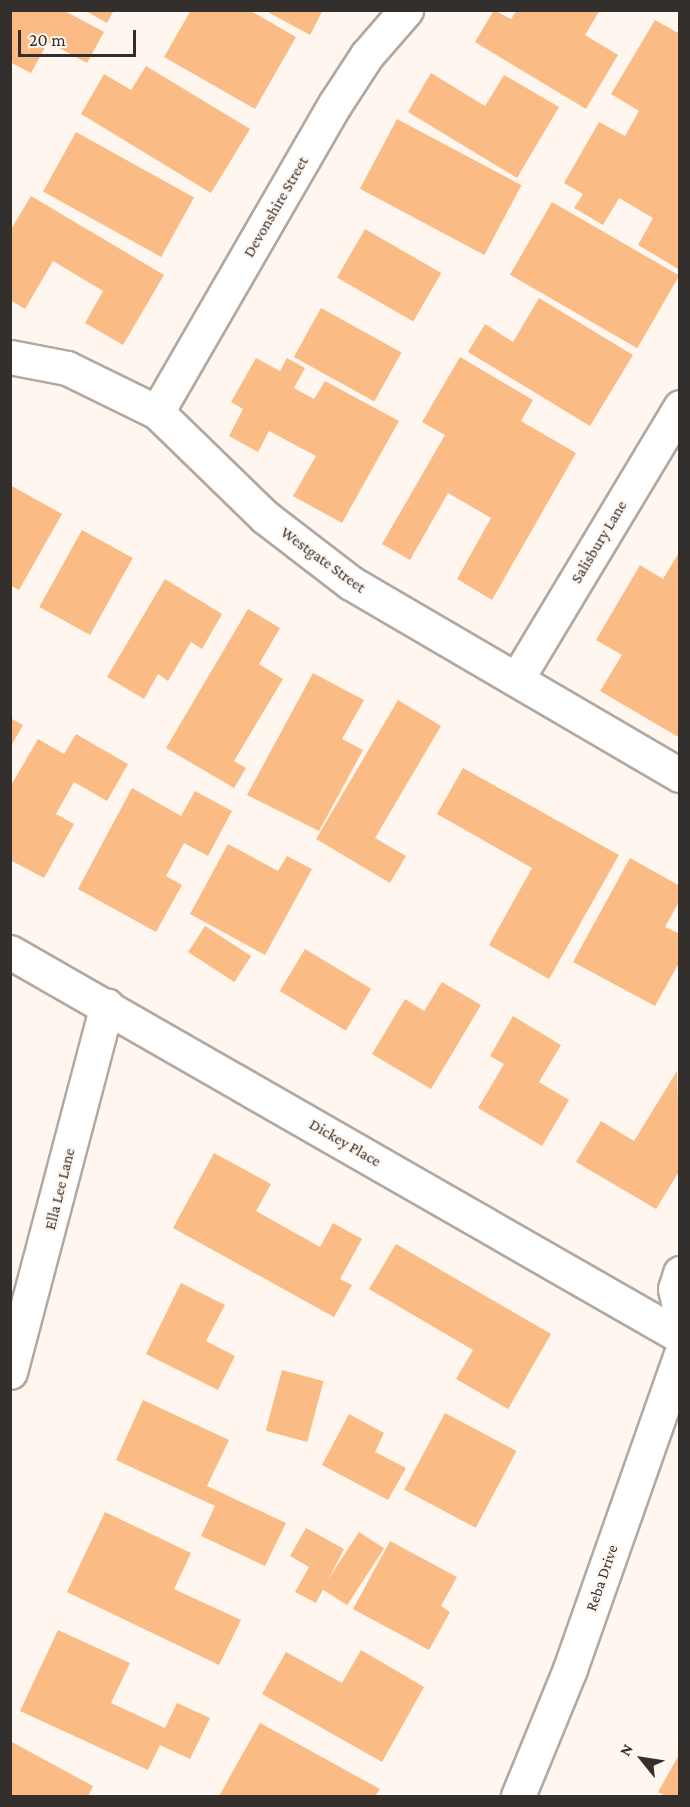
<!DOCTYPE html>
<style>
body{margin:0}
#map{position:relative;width:690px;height:1807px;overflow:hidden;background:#fef6ef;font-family:"Crimson Pro",serif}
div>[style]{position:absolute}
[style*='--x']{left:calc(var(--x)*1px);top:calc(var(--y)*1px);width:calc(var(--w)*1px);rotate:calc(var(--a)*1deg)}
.building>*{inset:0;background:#fabc84;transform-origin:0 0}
.roads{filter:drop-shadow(2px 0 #b2a8a0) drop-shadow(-2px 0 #b2a8a0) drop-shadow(0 2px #b2a8a0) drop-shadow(0 -2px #b2a8a0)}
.minor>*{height:33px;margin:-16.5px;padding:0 16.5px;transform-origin:16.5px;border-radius:16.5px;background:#fff}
span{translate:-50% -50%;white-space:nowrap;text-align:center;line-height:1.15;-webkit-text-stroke:4.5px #fef6ef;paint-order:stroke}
.street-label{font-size:16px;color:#332f2c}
.frame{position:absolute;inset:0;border:12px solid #332f2c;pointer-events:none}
.north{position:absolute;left:612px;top:1729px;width:60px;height:60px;-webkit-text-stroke:4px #fef6ef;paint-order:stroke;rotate:300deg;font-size:16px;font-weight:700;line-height:24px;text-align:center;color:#332f2c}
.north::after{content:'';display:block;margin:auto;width:21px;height:27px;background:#332f2c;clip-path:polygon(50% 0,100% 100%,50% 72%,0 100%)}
.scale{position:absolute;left:18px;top:30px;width:118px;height:27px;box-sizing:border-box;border:3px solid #332f2c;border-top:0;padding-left:8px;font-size:18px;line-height:21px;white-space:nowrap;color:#332f2c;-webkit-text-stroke:4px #fef6ef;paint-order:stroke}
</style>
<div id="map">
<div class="building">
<div style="clip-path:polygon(10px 10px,63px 10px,104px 32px,87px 63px,48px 42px,31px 73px,10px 62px)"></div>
<div style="clip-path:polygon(84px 10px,114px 10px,107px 23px)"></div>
<div style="clip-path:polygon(191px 10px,249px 10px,296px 37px,255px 109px,164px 57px)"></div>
<div style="clip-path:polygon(264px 10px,323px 10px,310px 35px)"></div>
<div style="clip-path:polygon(494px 10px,511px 19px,517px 10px,600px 10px,585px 35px,618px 55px,586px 109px,475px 42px)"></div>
<div style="clip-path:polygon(655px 20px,680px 34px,680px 270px,638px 245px,653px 218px,619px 198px,603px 225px,574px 208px,583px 194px,564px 183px,599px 122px,625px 136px,639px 111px,611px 94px)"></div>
<div style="clip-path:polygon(146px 66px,250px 129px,211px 193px,81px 114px,104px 74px,131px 90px)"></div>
<div style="clip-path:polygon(431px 73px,485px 106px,504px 75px,559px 107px,517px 178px,408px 112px)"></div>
<div style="left:397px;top:119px;width:141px;height:79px;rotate:28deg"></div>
<div style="left:76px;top:132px;width:135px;height:68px;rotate:29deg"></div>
<div style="clip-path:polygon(31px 196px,164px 275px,123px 345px,85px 323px,103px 291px,53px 261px,25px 309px,10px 300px,10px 231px)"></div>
<div style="left:552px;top:202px;width:147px;height:84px;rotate:30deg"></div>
<div style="left:365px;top:229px;width:88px;height:56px;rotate:30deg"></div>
<div style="clip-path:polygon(539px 298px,633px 355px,590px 426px,468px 352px,485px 324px,513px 342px)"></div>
<div style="left:321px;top:308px;width:92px;height:56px;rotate:29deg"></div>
<div style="clip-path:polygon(460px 357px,533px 400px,521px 421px,576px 453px,492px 600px,457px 579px,491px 518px,448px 493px,410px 560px,382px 544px,445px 435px,422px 422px)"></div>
<div style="clip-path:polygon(256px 358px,280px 371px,287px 358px,305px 368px,294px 388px,314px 399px,325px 381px,399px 421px,342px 523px,293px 496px,316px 456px,269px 431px,258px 452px,229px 436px,243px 409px,231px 402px)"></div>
<div style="clip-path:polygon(10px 485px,62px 514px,19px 590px,10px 585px)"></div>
<div style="left:82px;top:530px;width:58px;height:88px;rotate:29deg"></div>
<div style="clip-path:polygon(680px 551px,680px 738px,600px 691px,622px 655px,596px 640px,640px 565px,663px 579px)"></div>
<div style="clip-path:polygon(165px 579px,222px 614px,202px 649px,191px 642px,168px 681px,158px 674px,144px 699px,107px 677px)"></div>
<div style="clip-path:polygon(248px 609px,280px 628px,259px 664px,283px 679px,234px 761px,246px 768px,234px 788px,166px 748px)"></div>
<div style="clip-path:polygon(313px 673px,364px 700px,342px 739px,363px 750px,319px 831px,247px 795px)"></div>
<div style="clip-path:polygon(398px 700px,441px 726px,375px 838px,406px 856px,390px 883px,316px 839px)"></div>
<div style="clip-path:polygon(10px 718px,23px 725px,10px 748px)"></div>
<div style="clip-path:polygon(76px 734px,128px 764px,107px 801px,74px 782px,56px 814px,74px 824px,44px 878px,10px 860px,10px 787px,38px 739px,64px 754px)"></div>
<div style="clip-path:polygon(463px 768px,619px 855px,549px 979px,489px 945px,532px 868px,437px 814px)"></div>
<div style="clip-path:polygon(132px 788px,181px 816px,195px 791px,232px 811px,208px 856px,184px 843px,166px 876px,182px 885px,156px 932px,78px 889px)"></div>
<div style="clip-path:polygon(228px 844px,278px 871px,287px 856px,312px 869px,265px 955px,190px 914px)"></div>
<div style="clip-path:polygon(630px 858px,680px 886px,680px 900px,665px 927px,680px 934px,680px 961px,655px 1006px,573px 962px)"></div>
<div style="left:205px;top:926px;width:55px;height:31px;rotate:33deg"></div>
<div style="left:305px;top:949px;width:77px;height:49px;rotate:31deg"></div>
<div style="clip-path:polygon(442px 982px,481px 1005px,431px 1089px,372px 1054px,405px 999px,424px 1011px)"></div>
<div style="clip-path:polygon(513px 1016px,561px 1045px,539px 1082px,569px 1100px,542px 1146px,478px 1108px,504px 1064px,490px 1056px)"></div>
<div style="clip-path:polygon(677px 1071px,680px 1170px,656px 1209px,576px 1162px,601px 1121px,634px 1141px)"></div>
<div style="clip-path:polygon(214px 1153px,271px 1184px,256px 1211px,320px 1247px,333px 1223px,362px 1239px,340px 1279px,352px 1285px,334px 1317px,173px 1228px)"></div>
<div style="clip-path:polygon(396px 1244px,551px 1334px,508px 1409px,456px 1379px,473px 1350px,369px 1289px)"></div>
<div style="clip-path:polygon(181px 1283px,225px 1305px,206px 1341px,235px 1356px,218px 1390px,146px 1354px)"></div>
<div style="left:282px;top:1370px;width:43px;height:63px;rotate:15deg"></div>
<div style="clip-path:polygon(143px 1400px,229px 1440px,207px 1486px,286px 1523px,265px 1566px,201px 1536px,215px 1506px,116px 1460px)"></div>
<div style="left:445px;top:1413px;width:81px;height:87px;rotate:28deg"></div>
<div style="clip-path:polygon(349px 1414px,384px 1433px,375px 1452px,406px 1468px,388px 1500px,322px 1465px)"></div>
<div style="clip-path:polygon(105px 1512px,191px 1553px,174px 1589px,241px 1620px,219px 1665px,67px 1592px)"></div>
<div style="clip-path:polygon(306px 1528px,344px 1549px,316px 1603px,295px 1592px,309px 1567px,290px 1556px)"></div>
<div style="left:359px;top:1532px;width:30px;height:68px;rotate:33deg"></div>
<div style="clip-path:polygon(390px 1541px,457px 1577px,441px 1606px,450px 1612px,429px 1650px,353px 1609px)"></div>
<div style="clip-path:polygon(58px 1630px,130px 1663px,111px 1703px,165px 1728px,177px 1703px,210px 1718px,190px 1759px,160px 1745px,148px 1770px,20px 1711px)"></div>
<div style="clip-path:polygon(361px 1650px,424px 1687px,382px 1762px,262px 1694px,286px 1652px,342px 1683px)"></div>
<div style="clip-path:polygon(260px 1723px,380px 1789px,375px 1796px,219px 1796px)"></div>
<div style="clip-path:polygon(10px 1741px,93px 1786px,88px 1796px,10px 1796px)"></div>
<div style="clip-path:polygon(680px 1753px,680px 1796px,666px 1796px,658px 1792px)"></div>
</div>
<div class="roads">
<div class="minor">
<div style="--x:10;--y:357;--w:58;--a:10.9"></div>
<div style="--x:67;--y:368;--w:100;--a:26.1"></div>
<div style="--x:157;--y:412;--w:151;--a:44.2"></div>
<div style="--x:265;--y:517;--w:108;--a:37.5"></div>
<div style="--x:351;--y:583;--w:381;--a:30.3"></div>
<div style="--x:157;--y:412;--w:356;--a:-60"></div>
<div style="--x:335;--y:104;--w:59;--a:-56.9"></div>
<div style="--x:367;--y:55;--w:60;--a:-49.1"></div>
<div style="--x:518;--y:677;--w:315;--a:-59"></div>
<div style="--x:10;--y:952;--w:772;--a:29.82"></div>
<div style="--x:680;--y:1273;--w:17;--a:107"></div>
<div style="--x:675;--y:1289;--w:23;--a:77"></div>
<div style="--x:10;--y:1372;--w:379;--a:-75.2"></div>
<div style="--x:518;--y:1796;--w:137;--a:-67.7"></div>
<div style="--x:570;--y:1669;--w:331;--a:-70.6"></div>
</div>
</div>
<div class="street-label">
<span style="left:276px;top:207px;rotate:-60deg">Devonshire Street</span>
<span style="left:599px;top:542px;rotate:-59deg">Salisbury Lane</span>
<span style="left:323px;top:560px;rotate:36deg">Westgate Street</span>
<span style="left:345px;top:1143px;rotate:30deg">Dickey Place</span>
<span style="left:60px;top:1189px;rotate:-76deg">Ella Lee Lane</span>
<span style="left:602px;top:1578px;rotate:-71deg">Reba Drive</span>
</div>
<div class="frame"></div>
<div class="north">N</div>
<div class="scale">20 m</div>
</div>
